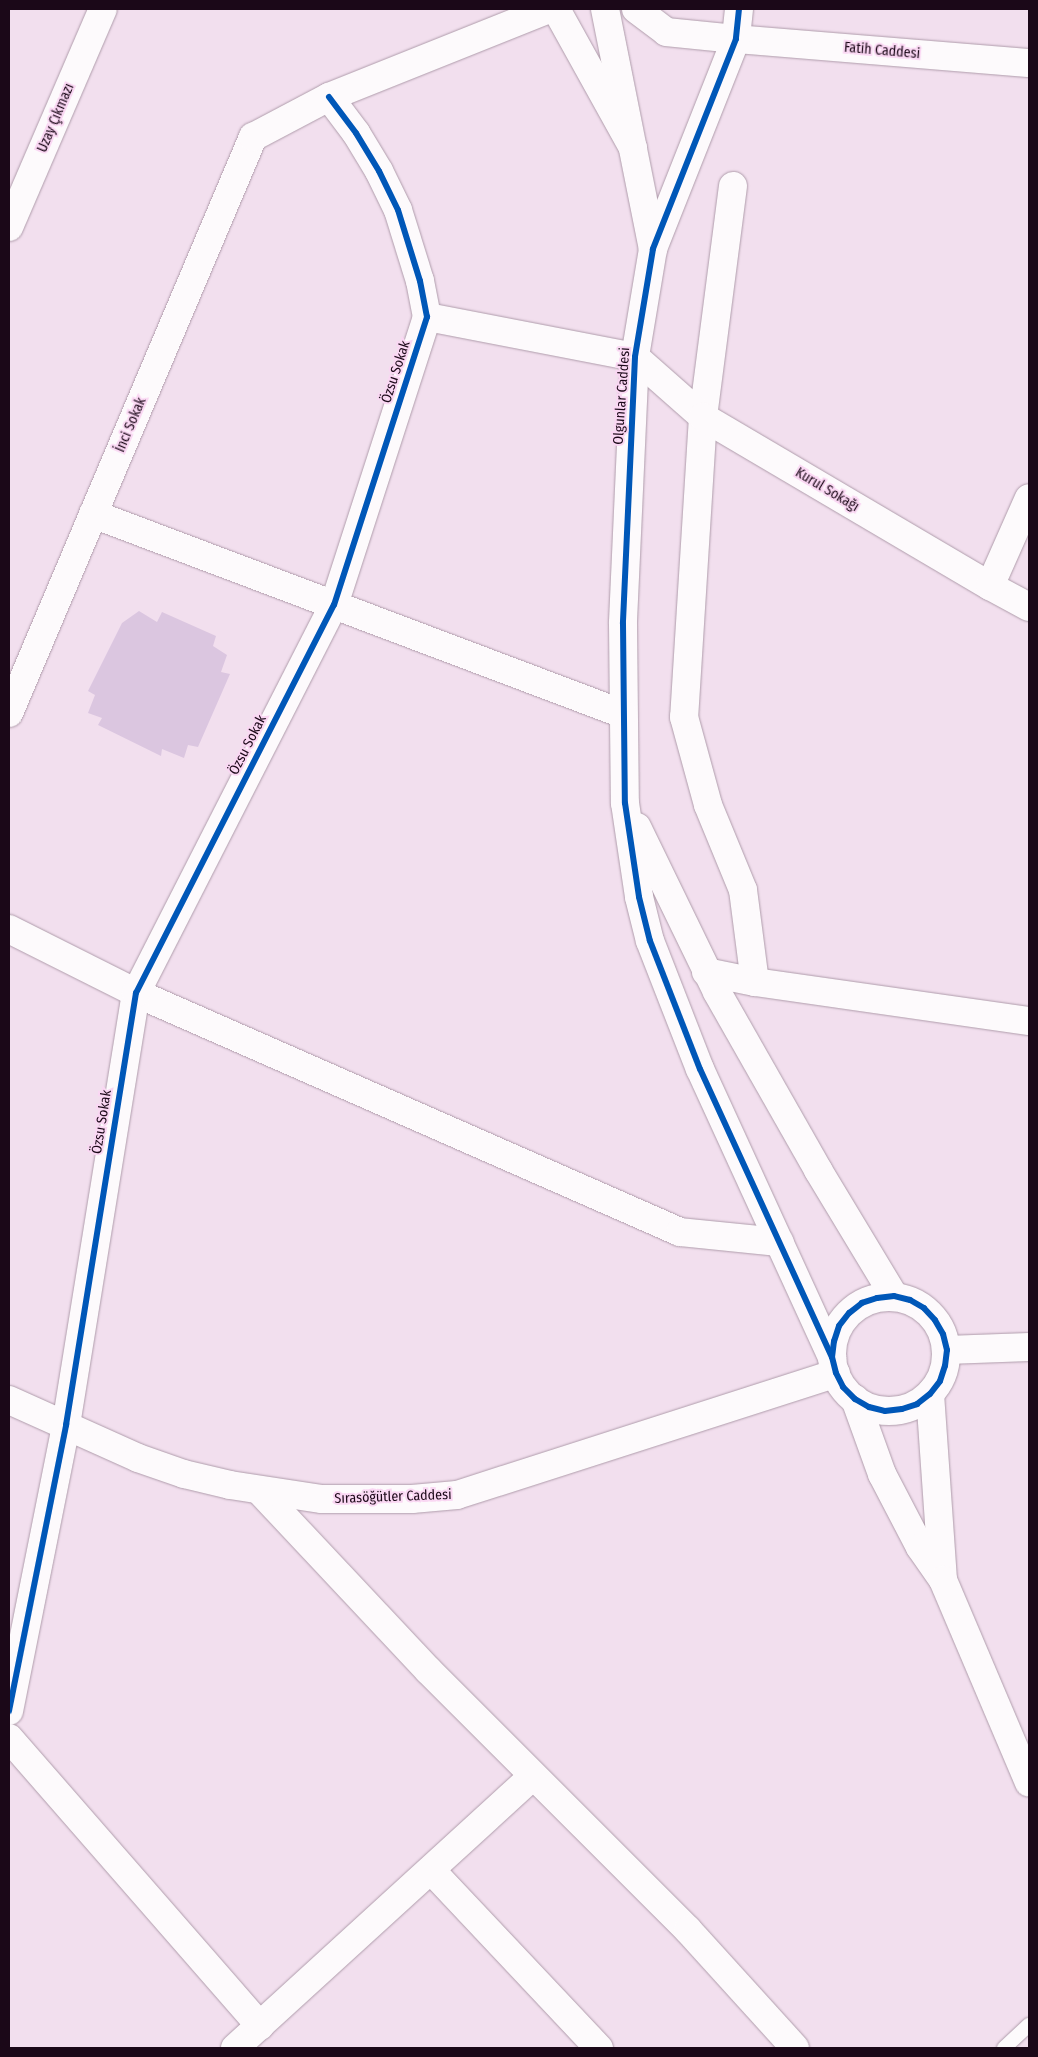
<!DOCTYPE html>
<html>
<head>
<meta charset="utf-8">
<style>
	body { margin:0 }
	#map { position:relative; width:1038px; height:2057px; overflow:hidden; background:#f2dfee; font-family:"Fira Sans Condensed",sans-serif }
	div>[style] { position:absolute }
	.building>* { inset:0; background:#dbc6e0 }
	.roads { filter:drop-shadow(0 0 1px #af9cab) drop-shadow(0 0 1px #af9cab) }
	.service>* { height:14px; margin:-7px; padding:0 7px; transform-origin:7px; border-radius:7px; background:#fdfafc }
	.minor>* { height:28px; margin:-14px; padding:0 14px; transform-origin:14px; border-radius:14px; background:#fdfafc }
	.tertiary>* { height:28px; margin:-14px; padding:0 14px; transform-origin:14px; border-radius:14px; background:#fdfafc }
	.tertiary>.ring { margin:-14px; padding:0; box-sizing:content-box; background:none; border:28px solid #fdfafc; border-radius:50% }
	.secondary>* { height:28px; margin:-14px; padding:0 14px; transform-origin:14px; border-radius:14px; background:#fdfafc }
	.cycleway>* { height:6px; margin:-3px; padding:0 3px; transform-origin:3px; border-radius:3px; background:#0057b8 }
	span { translate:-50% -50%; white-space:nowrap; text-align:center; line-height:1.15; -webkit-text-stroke:4px #fad7f3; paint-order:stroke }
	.street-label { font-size:14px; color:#1b0818 }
	.frame { position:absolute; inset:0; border:10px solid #1b0818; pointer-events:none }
</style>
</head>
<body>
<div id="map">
	<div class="building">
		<i style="clip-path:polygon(139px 611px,157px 622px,162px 612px,216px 636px,213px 646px,227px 655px,221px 672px,230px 674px,198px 747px,188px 745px,184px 758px,162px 749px,161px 756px,98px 725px,102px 718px,88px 713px,95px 695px,88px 691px,122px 623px)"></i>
	</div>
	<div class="roads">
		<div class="service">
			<i style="left:1004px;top:2048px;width:34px;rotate:-43deg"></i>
		</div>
		<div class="minor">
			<i style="left:605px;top:9px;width:245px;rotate:78.7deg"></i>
			<i style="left:739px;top:9px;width:30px;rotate:96deg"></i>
			<i style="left:736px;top:39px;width:226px;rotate:111.6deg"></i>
			<i style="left:653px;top:249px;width:109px;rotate:99.5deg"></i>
			<i style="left:635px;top:357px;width:267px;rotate:92.6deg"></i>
			<i style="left:623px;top:624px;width:179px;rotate:89.4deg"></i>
			<i style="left:625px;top:803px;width:95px;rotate:81.5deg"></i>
			<i style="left:639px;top:897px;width:45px;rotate:76deg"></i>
			<i style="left:650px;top:941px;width:137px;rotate:68.7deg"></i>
			<i style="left:700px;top:1069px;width:317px;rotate:65.4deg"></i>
			<i style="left:736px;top:39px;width:294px;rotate:4.7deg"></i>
			<i style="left:733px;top:186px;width:233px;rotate:97.4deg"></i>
			<i style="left:703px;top:417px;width:301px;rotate:93.6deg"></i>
			<i style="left:684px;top:717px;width:91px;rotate:74.7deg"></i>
			<i style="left:708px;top:805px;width:92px;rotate:67.6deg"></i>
			<i style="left:743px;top:890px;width:93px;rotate:82.6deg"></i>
			<i style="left:9px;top:227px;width:237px;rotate:-66.7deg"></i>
			<i style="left:427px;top:317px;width:212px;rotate:10.9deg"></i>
			<i style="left:635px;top:357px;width:91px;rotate:41.4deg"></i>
			<i style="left:703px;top:417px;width:333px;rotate:30.5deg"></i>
			<i style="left:990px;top:586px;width:44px;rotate:28.3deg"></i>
			<i style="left:93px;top:514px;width:566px;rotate:20.67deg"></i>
			<i style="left:990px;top:586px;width:96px;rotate:-66.1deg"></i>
			<i style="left:9px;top:713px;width:626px;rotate:-67.04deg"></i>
			<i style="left:253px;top:137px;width:86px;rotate:-27.8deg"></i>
			<i style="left:329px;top:97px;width:237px;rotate:-21.8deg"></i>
			<i style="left:637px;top:827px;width:183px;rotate:64.1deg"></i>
			<i style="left:717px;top:992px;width:205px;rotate:60.4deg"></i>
			<i style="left:818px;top:1170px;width:147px;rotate:58.9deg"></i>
			<i style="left:9px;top:929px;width:142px;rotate:26.7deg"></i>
			<i style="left:136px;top:993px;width:594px;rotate:23.72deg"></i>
			<i style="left:680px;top:1232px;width:100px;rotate:5.8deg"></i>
			<i style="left:706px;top:972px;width:50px;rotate:11.5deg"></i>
			<i style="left:755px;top:982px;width:277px;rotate:8.1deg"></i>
			<i style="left:260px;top:1491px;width:245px;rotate:46.8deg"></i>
			<i style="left:428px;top:1670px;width:368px;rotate:45deg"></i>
			<i style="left:688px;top:1930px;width:159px;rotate:47.8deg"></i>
			<i style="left:9px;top:1711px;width:292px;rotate:-78.7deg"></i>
			<i style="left:66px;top:1425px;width:438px;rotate:-80.8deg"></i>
			<i style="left:136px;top:993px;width:436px;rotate:-63deg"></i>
			<i style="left:334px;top:605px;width:303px;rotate:-72.1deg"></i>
			<i style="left:427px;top:317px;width:37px;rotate:-101deg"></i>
			<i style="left:420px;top:281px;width:74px;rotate:-107.2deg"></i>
			<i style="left:398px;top:210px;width:43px;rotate:-116deg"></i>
			<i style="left:379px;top:171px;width:44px;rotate:-121.2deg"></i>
			<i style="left:356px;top:133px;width:45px;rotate:-126.9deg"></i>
			<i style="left:9px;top:1738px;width:382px;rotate:48.9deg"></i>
			<i style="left:431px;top:1870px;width:245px;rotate:46.7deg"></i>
			<i style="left:235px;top:2048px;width:403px;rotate:-42.4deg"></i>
		</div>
		<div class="tertiary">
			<i class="ring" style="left:832px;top:1297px;width:86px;height:86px"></i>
			<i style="left:947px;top:1350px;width:82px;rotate:-2.1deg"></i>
			<i style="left:930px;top:1394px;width:185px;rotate:86deg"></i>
			<i style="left:855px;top:1399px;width:80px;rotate:70.2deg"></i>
			<i style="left:882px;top:1474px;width:82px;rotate:62.5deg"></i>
			<i style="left:920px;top:1547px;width:40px;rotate:55.1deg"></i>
			<i style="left:943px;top:1580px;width:220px;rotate:67deg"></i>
			<i style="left:9px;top:1400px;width:141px;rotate:24.2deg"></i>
			<i style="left:138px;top:1458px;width:49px;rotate:19.2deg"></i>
			<i style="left:184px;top:1474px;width:47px;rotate:13.4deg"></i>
			<i style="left:230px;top:1485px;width:93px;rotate:8.7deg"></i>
			<i style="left:322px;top:1499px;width:90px"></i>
			<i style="left:412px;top:1499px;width:45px;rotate:-5.1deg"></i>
			<i style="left:457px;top:1495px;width:398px;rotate:-17.8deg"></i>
		</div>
		<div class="secondary">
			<i style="left:556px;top:9px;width:159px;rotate:61deg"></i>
			<i style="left:636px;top:9px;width:38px;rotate:37deg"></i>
			<i style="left:666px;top:32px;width:70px;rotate:5.7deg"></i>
		</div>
	</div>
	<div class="cycleway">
		<i style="left:739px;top:9px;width:30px;rotate:96deg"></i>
		<i style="left:736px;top:39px;width:226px;rotate:111.6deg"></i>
		<i style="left:653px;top:249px;width:109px;rotate:99.5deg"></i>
		<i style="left:635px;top:357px;width:267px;rotate:92.6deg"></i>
		<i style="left:623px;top:624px;width:179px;rotate:89.4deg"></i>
		<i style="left:625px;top:803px;width:95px;rotate:81.5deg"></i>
		<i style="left:639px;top:897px;width:45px;rotate:76deg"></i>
		<i style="left:650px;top:941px;width:137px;rotate:68.7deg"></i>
		<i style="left:700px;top:1069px;width:317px;rotate:65.4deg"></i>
		<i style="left:832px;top:1357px;width:16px;rotate:76deg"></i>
		<i style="left:836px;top:1373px;width:16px;rotate:63deg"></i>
		<i style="left:843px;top:1387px;width:17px;rotate:45deg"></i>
		<i style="left:855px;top:1399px;width:16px;rotate:30deg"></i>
		<i style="left:869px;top:1407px;width:16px;rotate:14deg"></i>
		<i style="left:885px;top:1411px;width:17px;rotate:-7deg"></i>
		<i style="left:902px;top:1409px;width:16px;rotate:-18deg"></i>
		<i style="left:917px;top:1404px;width:16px;rotate:-38deg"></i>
		<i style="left:930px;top:1394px;width:16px;rotate:-52deg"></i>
		<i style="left:940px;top:1381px;width:16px;rotate:-72deg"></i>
		<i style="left:945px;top:1366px;width:16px;rotate:-83deg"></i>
		<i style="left:947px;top:1350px;width:16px;rotate:-104deg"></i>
		<i style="left:943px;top:1334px;width:16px;rotate:-120deg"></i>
		<i style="left:935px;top:1320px;width:16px;rotate:-133deg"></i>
		<i style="left:924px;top:1308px;width:16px;rotate:-150deg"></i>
		<i style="left:910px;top:1300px;width:16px;rotate:-166deg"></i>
		<i style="left:894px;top:1296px;width:17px;rotate:173deg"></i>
		<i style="left:877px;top:1298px;width:16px;rotate:162deg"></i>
		<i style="left:862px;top:1303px;width:16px;rotate:142deg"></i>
		<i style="left:849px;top:1313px;width:16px;rotate:128deg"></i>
		<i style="left:839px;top:1326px;width:16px;rotate:108deg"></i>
		<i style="left:834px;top:1341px;width:16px;rotate:97deg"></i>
		<i style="left:9px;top:1711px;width:292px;rotate:-78.7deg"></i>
		<i style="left:66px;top:1425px;width:438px;rotate:-80.8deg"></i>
		<i style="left:136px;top:993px;width:436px;rotate:-63deg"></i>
		<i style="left:334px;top:605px;width:303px;rotate:-72.1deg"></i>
		<i style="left:427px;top:317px;width:37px;rotate:-101deg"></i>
		<i style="left:420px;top:281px;width:74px;rotate:-107.2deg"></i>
		<i style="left:398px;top:210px;width:43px;rotate:-116deg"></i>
		<i style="left:379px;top:171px;width:44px;rotate:-121.2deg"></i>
		<i style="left:356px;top:133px;width:45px;rotate:-126.9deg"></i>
	</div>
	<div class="street-label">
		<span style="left:882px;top:51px;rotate:5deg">Fatih Caddesi</span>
		<span style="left:56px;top:118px;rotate:-67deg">Uzay Çıkmazı</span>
		<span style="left:396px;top:372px;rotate:-72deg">Özsu Sokak</span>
		<span style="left:622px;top:396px;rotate:-86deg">Olgunlar Caddesi</span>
		<span style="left:131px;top:425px;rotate:-67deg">İnci Sokak</span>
		<span style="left:827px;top:490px;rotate:31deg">Kurul Sokağı</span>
		<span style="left:248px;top:745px;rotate:-63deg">Özsu Sokak</span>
		<span style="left:102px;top:1122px;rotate:-81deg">Özsu Sokak</span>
		<span style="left:393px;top:1497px;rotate:-2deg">Sırasöğütler Caddesi</span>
	</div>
	<div class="frame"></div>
</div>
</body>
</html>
